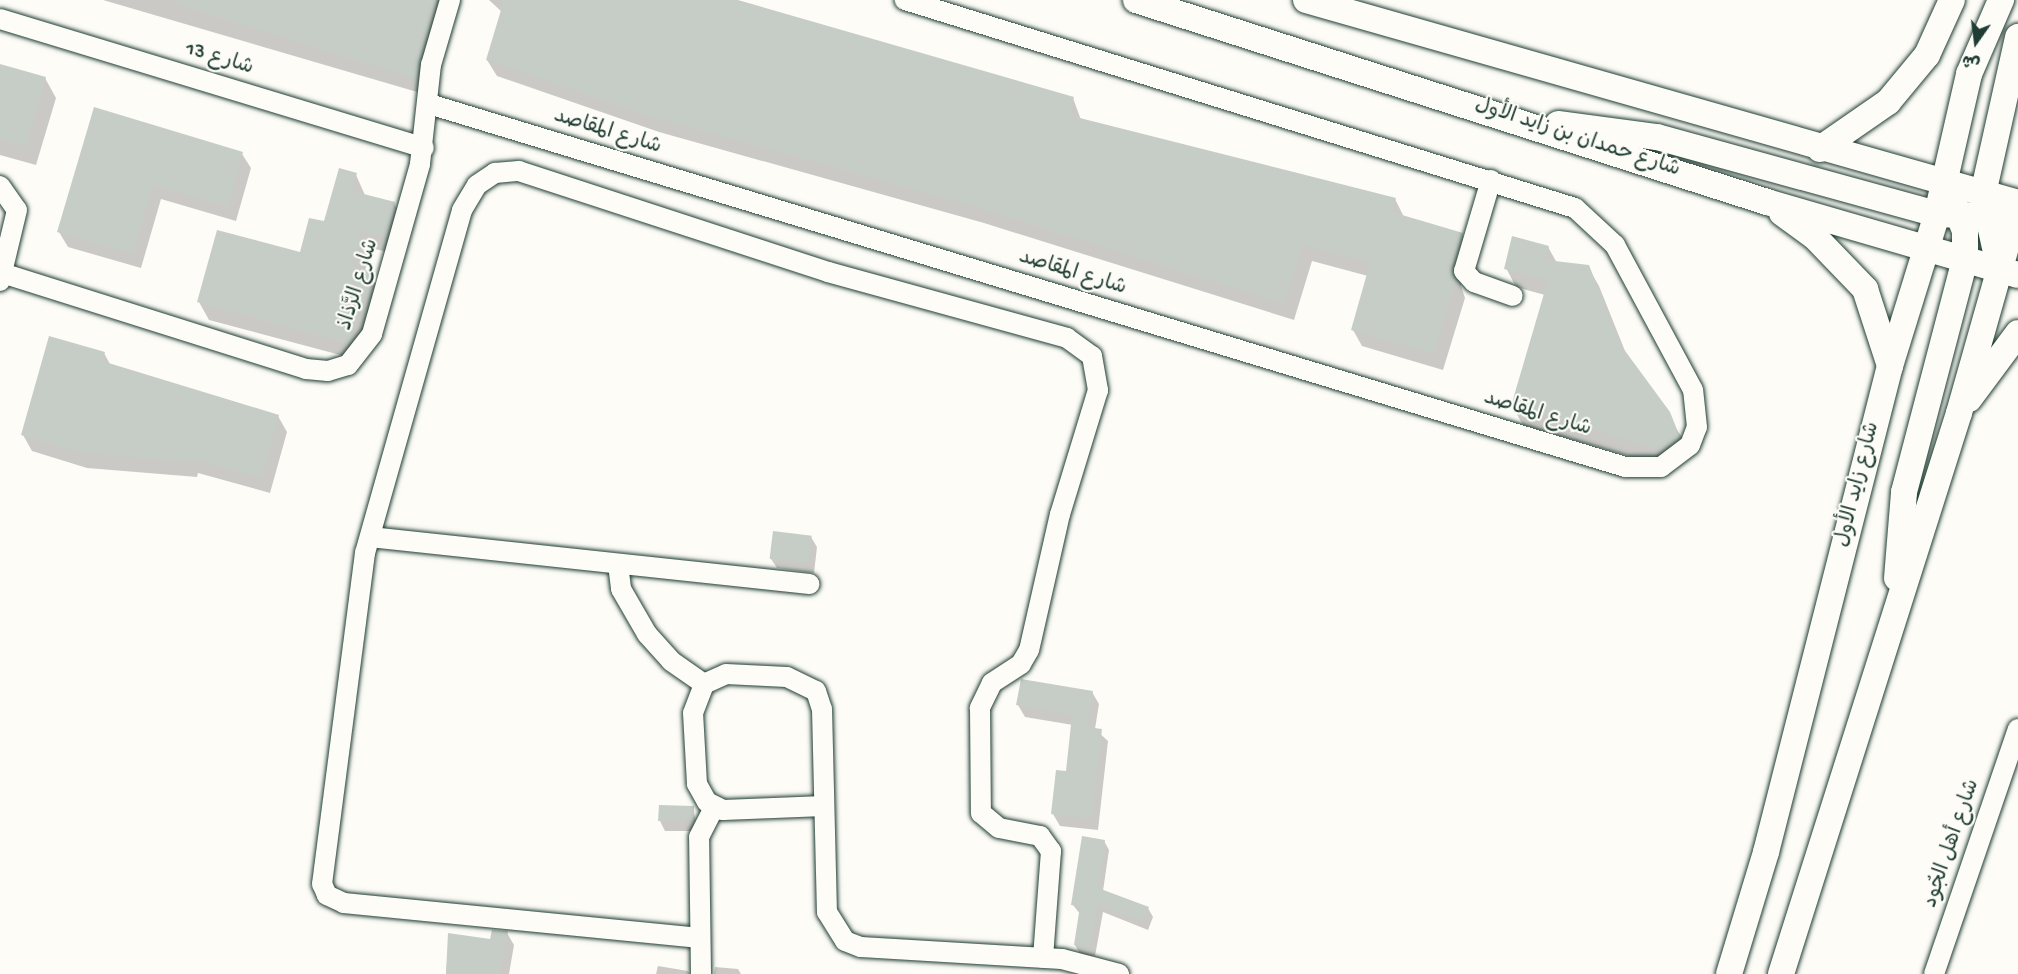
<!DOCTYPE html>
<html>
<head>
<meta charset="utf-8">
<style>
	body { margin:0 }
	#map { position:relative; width:2018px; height:974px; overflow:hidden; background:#fdfcf7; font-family:"Gochi Hand","Playpen Sans Arabic",sans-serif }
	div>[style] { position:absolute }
	.shadow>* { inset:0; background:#0003 }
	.building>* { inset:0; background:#c6cdc7; transform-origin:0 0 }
	.roads { filter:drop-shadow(0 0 2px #1f3d34) drop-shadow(0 0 2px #1f3d34) }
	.minor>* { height:20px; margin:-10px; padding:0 10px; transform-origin:10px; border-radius:10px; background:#fdfcf7 }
	.major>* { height:26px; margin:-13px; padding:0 13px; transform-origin:13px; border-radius:13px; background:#fdfcf7 }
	span { translate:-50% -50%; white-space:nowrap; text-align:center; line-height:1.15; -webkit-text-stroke:4.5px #fdfcf7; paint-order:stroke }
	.street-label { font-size:21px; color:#1f3d34 }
	.north { position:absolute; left:1946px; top:12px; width:60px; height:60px; -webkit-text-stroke:4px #fdfcf7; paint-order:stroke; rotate:194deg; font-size:16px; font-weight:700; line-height:24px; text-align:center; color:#1f3d34 }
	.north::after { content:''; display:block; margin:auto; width:21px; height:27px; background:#1f3d34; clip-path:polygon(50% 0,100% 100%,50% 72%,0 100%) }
</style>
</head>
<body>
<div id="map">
	<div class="shadow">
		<i style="clip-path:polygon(103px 0,448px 0,424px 94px)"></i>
		<i style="clip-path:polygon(489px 0,733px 0,1073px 98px,1081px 120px,1395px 199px,1404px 217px,1462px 234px,1471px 251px,1461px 286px,1465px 298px,1443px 370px,1362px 346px,1353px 330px,1368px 276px,1312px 261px,1294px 320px,984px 223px,659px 132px,497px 76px,487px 60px,502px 12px)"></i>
		<i style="clip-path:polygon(0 65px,45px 78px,56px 98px,36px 165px,0 155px)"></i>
		<i style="clip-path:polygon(95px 109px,242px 154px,251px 168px,236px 221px,161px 199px,141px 268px,68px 247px,59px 232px)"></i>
		<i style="clip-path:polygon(356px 175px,365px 195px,394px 203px,404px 221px,396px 254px,371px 248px,365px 271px,382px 291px,359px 360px,209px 320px,199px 302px,301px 254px)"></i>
		<i style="clip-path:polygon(1548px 247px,1557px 263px,1588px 267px,1599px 286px,1627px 356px,1692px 452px,1674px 469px,1523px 425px,1512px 406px,1545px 295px,1516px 287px,1506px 268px)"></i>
		<i style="clip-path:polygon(104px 353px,111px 366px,278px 416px,287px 432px,270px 493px,198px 473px,197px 477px,87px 468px,32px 451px,23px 435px)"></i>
		<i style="clip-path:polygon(811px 537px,817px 547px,814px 573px,777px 568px,771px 559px)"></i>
		<i style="clip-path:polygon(1092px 692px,1099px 704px,1095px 729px,1108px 741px,1098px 830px,1060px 826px,1053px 814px,1067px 773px,1073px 725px,1025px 717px,1018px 705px)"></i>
		<i style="clip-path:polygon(693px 808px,698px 831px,665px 831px,660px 821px)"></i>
		<i style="clip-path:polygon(1104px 841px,1109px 850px,1103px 891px,1148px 908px,1153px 917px,1148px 930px,1103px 912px,1095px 956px,1080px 954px,1075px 945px,1080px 914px,1073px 905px)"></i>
		<i style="clip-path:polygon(507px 933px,514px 945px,509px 974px,446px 974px,449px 935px,491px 940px)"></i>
		<i style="clip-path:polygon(658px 966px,688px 971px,690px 974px,656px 974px)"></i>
		<i style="clip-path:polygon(715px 967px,738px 969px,741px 974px,714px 974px)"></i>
	</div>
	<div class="building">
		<i style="clip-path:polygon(177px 0,435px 0,416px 79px,176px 4px)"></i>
		<i style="clip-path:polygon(504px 0,738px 0,1074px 97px,1068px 115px,1396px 198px,1392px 212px,1463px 233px,1452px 268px,1456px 280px,1434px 354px,1351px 330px,1370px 263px,1303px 245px,1284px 304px,973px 206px,649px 116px,486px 60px)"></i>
		<i style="clip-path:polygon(0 64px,46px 77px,26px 147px,0 139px)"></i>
		<i style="clip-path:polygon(94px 107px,243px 152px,228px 207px,153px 185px,133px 254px,57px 232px)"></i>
		<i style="clip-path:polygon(339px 168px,357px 173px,352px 191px,395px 202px,386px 238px,361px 231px,353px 267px,373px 272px,349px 344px,197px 302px,217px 230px,300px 252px,309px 218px,324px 221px)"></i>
		<i style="clip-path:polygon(1512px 236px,1549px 246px,1546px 260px,1589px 265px,1620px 344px,1670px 412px,1680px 437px,1663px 451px,1511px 406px,1548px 280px,1504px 269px)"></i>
		<i style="clip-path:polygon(49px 336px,105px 352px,102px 361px,279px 415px,262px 478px,189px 458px,188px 462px,77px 452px,21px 435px)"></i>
		<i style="left:773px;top:531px;width:39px;height:28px;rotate:7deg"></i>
		<i style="clip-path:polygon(1021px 679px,1093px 691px,1087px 727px,1102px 729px,1092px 819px,1051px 814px,1056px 770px,1066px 771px,1072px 715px,1016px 705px)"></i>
		<i style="clip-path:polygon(659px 805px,694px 806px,694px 820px,658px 821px)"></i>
		<i style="clip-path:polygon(1082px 836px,1105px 840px,1098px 888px,1149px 907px,1143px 921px,1098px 905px,1090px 948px,1074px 945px,1080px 906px,1071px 905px)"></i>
		<i style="clip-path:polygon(492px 930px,508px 931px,500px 974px,446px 974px,448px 933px,490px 939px)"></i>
	</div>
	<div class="roads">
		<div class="minor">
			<i style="left:0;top:19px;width:443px;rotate:16.9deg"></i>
			<i style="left:429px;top:104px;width:1250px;rotate:16.88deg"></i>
			<i style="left:1625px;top:467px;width:36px"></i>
			<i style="left:1661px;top:467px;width:36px;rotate:-37deg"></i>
			<i style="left:1690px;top:445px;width:19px;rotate:-69deg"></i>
			<i style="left:1697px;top:427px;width:37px;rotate:-96deg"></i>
			<i style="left:1693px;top:390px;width:165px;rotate:-118.3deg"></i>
			<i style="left:1615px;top:245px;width:54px;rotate:-137.2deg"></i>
			<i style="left:1575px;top:208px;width:702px;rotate:-162.75deg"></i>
			<i style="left:1491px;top:180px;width:95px;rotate:106.5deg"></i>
			<i style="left:1464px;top:271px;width:15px;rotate:48deg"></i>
			<i style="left:1474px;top:282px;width:41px;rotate:19.7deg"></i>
			<i style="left:0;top:186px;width:29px;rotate:55deg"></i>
			<i style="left:17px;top:210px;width:73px;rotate:103.5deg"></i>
			<i style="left:2px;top:273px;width:319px;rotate:17.5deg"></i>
			<i style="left:306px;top:369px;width:22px;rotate:5deg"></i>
			<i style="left:328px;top:371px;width:21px;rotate:-17deg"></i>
			<i style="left:348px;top:365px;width:39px;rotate:-52deg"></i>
			<i style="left:372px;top:334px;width:177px;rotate:-74.2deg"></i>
			<i style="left:420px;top:164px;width:100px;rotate:-83.7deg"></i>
			<i style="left:431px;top:65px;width:68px;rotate:-73.7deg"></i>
			<i style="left:370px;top:537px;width:442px;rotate:6.1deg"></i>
			<i style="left:618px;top:564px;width:25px;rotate:83deg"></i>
			<i style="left:621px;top:589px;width:52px;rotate:60deg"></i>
			<i style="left:647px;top:634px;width:36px;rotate:48deg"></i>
			<i style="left:671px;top:661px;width:40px;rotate:34.9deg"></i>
			<i style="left:824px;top:806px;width:101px;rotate:177.7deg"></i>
			<i style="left:723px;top:810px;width:18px;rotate:-153deg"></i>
			<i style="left:707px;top:802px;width:21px;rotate:-119deg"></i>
			<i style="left:697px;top:784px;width:71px;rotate:-93.2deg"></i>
			<i style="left:693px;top:713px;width:31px;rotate:-69deg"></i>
			<i style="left:704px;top:684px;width:24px;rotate:-24deg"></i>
			<i style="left:726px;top:674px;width:61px;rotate:2.8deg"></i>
			<i style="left:787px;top:677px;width:32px;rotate:26deg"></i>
			<i style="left:816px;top:691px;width:19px;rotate:72deg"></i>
			<i style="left:822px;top:709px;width:203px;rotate:88.6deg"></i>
			<i style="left:827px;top:912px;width:34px;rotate:58deg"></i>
			<i style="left:845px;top:941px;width:17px;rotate:21deg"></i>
			<i style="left:861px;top:947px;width:201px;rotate:3.4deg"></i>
			<i style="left:1062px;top:959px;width:59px;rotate:14.7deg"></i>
			<i style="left:700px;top:938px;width:358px;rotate:-174.4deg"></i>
			<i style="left:344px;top:903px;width:19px;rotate:-155deg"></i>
			<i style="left:327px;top:895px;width:12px;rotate:-114deg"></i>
			<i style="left:322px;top:884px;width:334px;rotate:-82.6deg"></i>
			<i style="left:365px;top:553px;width:356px;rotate:-74.2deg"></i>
			<i style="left:462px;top:210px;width:29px;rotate:-59deg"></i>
			<i style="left:477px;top:185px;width:22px;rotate:-34deg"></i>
			<i style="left:495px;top:173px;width:24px;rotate:-5deg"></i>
			<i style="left:519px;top:171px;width:325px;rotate:18.1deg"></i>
			<i style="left:828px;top:272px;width:248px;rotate:15.4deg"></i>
			<i style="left:1067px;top:338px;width:31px;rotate:36deg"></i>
			<i style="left:1092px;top:356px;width:35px;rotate:80deg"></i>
			<i style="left:1098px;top:390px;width:130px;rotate:107deg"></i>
			<i style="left:1060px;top:514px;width:139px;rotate:102.8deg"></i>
			<i style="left:1029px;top:650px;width:16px;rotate:120deg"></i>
			<i style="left:1021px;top:664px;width:35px;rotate:147deg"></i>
			<i style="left:992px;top:683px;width:28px;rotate:116deg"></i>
			<i style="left:980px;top:708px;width:105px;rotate:89.5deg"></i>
			<i style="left:981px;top:813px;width:23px;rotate:40deg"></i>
			<i style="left:999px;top:828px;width:42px;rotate:11deg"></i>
			<i style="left:1040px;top:836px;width:19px;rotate:54deg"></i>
			<i style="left:1051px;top:851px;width:107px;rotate:94.3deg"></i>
			<i style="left:701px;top:974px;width:137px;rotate:-90.8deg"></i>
			<i style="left:699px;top:837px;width:34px;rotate:-63deg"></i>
			<i style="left:1934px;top:974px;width:259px;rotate:-71.1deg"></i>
		</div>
		<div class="major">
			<i style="left:1136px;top:0;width:663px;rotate:17.75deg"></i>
			<i style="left:1767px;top:202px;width:261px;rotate:16.2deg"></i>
			<i style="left:1306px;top:0;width:740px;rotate:15.91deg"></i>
			<i style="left:1558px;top:124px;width:100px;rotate:7.5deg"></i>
			<i style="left:1657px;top:137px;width:290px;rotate:15.4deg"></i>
			<i style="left:1937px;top:214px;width:49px;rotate:2.3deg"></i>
			<i style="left:1986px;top:216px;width:35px;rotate:-22deg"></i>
			<i style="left:1820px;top:149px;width:83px;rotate:-34.7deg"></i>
			<i style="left:1888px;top:102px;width:61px;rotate:-50.3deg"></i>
			<i style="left:1927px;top:55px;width:60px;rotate:-65.6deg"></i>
			<i style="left:1782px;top:213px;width:39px;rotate:36deg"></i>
			<i style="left:1814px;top:236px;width:74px;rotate:46.1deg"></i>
			<i style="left:1865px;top:289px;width:81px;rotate:72deg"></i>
			<i style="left:2000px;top:270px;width:78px;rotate:-102.6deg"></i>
			<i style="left:1983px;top:194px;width:161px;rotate:-77.4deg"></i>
			<i style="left:1969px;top:399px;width:82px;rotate:-53.4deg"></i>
			<i style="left:1897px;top:578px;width:86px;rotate:-85.3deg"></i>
			<i style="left:1904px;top:492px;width:240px;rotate:-75.3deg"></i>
			<i style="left:1965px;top:260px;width:29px;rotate:-90deg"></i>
			<i style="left:1965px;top:231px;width:31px;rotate:-112deg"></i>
			<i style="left:1729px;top:974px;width:127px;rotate:-73.1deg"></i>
			<i style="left:1766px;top:852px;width:502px;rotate:-75.69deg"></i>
			<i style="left:1890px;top:366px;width:159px;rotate:-72.8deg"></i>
			<i style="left:1937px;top:214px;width:144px;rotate:-77.1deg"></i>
			<i style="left:1969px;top:74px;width:81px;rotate:-66.6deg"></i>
			<i style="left:1781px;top:974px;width:589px;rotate:-72.4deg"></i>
			<i style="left:1959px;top:413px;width:217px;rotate:-74.2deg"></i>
		</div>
	</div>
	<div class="street-label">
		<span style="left:219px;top:60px;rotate:17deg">شارع 13</span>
		<span style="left:607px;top:133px;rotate:17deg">شارع المقاصد</span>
		<span style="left:1577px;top:139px;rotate:18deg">شارع حمدان بن زايد الأول</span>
		<span style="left:1072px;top:274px;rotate:17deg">شارع المقاصد</span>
		<span style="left:360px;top:285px;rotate:-73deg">شارع الرَّذاذ</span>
		<span style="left:1537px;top:415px;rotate:17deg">شارع المقاصد</span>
		<span style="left:1859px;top:485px;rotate:-76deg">شارع زايد الأول</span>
		<span style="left:1953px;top:844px;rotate:-71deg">شارع أهل الجُود</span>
	</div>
	<div class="north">ش</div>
</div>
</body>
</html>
